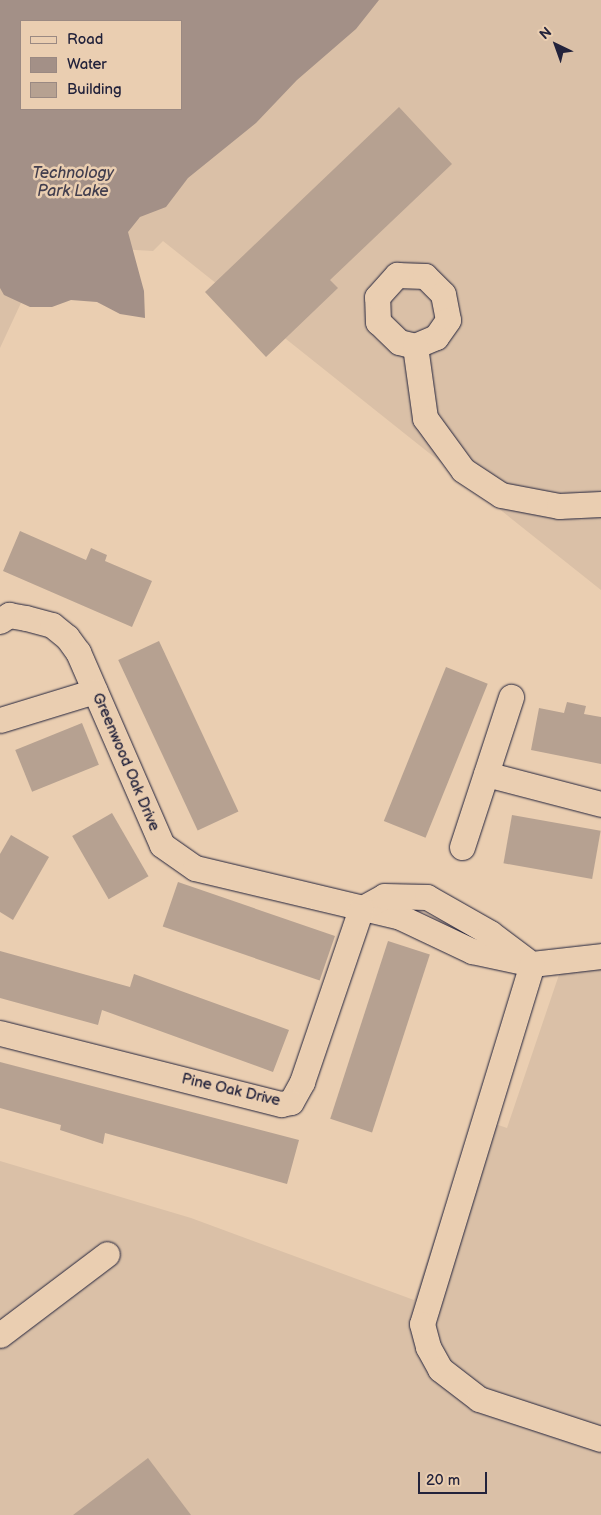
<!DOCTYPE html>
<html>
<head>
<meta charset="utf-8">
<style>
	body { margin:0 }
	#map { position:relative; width:601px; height:1515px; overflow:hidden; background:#eaceb1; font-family:"Balsamiq Sans",sans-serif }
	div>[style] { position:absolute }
	.built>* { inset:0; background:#dac0a7 }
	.water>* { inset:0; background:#a39087 }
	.building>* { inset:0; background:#b6a191; transform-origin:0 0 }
	.roads { filter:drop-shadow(0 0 1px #22223b) drop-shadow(0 0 1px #22223b) }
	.minor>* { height:25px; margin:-12.5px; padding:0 12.5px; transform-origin:12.5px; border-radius:12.5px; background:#eaceb1 }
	span { translate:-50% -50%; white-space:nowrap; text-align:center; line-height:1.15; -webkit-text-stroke:5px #eaceb1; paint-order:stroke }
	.street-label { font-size:15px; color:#22223b }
	.water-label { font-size:16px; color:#423e4e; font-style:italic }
	.legend { position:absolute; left:20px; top:20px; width:162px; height:90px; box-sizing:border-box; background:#eaceb1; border:1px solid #9a8982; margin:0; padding:6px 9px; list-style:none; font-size:15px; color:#22223b }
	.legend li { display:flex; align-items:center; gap:10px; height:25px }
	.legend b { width:25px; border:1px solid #9a8982 }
	.north { position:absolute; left:531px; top:20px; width:50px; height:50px; -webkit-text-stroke:4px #eaceb1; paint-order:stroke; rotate:318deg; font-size:14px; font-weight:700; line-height:20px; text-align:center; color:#22223b }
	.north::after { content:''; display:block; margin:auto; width:18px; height:22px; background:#22223b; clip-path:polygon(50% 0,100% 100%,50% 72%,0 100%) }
	.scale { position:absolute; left:418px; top:1472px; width:69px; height:22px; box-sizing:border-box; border:2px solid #22223b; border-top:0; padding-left:6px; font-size:15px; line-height:18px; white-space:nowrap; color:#22223b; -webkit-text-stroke:4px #eaceb1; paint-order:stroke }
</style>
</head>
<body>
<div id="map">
	<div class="built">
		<i style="clip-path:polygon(evenodd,0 0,601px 0,601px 590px,163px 241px,153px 251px,48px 245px,0 348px,0 0,21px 21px,181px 21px,181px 109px,21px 109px,21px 21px)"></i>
		<i style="clip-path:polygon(566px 954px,601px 955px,601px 1515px,0 1515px,0 1161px,191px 1218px,414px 1300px,475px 1117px,507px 1128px)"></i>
	</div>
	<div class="water">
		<i style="clip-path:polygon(evenodd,0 0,379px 0,356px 29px,297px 80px,256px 123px,188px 178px,166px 207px,140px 217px,128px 232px,144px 291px,145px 318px,120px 314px,97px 302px,71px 300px,52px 307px,30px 307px,4px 295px,0 288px,0 0,21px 21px,181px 21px,181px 109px,21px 109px,21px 21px)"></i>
	</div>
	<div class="building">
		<i style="clip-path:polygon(399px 107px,452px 164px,330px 280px,338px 288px,266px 357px,205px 292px)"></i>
		<i style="clip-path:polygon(20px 531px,86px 560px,91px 548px,107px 555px,105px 561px,152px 581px,132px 627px,3px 571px)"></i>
		<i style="left:159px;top:641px;width:188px;height:45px;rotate:65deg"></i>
		<i style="left:446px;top:667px;width:45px;height:166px;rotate:22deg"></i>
		<i style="clip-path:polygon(567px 702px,586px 706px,584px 714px,601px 717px,601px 764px,531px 750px,539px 708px,564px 713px)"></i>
		<i style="left:82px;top:723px;width:45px;height:72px;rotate:68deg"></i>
		<i style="left:112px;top:813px;width:73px;height:46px;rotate:60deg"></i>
		<i style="left:512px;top:815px;width:90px;height:49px;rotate:10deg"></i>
		<i style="clip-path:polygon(11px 835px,49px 857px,13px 920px,0 912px,0 854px)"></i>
		<i style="left:178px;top:882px;width:166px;height:47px;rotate:19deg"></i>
		<i style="left:388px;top:941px;width:44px;height:187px;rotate:18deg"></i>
		<i style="clip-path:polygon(0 951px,130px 987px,134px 974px,289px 1030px,273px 1072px,102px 1010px,98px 1025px,0 998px)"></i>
		<i style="clip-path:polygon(0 1062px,299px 1140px,287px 1184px,105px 1133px,103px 1144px,60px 1130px,61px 1125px,0 1108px)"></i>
		<i style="clip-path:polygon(148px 1458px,191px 1515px,73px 1515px)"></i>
	</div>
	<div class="roads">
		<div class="minor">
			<i style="left:397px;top:275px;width:28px;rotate:2deg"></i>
			<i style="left:425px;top:276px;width:25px;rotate:45deg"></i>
			<i style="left:443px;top:294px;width:26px;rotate:79deg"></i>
			<i style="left:448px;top:320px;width:21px;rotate:125deg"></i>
			<i style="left:436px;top:337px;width:23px;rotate:157deg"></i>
			<i style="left:415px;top:346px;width:16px;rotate:-166deg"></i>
			<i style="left:399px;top:342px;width:29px;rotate:-136deg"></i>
			<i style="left:378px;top:322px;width:25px;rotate:-92deg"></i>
			<i style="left:377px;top:297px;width:30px;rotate:-48deg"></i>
			<i style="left:415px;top:346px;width:73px;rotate:82.1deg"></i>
			<i style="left:425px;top:418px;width:64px;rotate:53.8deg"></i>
			<i style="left:463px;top:470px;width:45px;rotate:33.3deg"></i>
			<i style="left:501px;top:495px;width:59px;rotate:10.7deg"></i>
			<i style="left:559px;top:506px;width:42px;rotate:-2.7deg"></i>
			<i style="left:0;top:621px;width:11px;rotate:-34deg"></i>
			<i style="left:9px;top:615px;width:17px;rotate:10deg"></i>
			<i style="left:26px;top:618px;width:27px;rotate:15deg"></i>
			<i style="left:52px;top:625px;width:19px;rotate:39deg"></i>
			<i style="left:67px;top:637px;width:19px;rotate:54deg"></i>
			<i style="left:78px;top:652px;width:210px;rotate:66.5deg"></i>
			<i style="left:162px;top:845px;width:40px;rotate:34.9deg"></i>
			<i style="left:195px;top:868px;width:211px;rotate:13.4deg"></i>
			<i style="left:400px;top:917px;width:80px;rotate:25.3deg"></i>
			<i style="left:472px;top:951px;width:61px;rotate:12.2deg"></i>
			<i style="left:532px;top:964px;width:69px;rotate:-6.6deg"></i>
			<i style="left:0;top:720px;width:99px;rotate:-17deg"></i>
			<i style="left:486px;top:774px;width:119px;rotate:14.6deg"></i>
			<i style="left:462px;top:847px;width:158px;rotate:-71.9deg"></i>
			<i style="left:361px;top:909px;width:26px;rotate:-29deg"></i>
			<i style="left:384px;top:896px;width:43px;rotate:1.3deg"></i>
			<i style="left:427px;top:897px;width:73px;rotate:29.7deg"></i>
			<i style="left:490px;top:933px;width:45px;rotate:36.9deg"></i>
			<i style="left:532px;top:964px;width:376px;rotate:107deg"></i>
			<i style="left:422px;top:1324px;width:24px;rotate:75deg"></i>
			<i style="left:428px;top:1347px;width:25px;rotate:61deg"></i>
			<i style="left:440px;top:1369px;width:49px;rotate:37.6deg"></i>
			<i style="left:479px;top:1399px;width:128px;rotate:18.2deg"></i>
			<i style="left:0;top:1033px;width:290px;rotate:14.2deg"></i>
			<i style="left:281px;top:1104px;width:10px;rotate:-11deg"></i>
			<i style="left:291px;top:1102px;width:23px;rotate:-61deg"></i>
			<i style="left:302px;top:1082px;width:183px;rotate:-71.2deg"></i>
			<i style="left:0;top:1335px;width:134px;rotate:-37.1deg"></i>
		</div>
	</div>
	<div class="street-label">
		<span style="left:126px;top:762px;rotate:67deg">Greenwood Oak Drive</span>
		<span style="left:231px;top:1090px;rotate:13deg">Pine Oak Drive</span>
	</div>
	<div class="water-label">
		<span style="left:73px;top:183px">Technology<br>Park Lake</span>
	</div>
	<ul class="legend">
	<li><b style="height:6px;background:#eaceb1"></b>Road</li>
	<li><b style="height:14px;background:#a39087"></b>Water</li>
	<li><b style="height:14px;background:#b6a191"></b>Building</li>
	</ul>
	<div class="north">N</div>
	<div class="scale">20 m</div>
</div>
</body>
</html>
